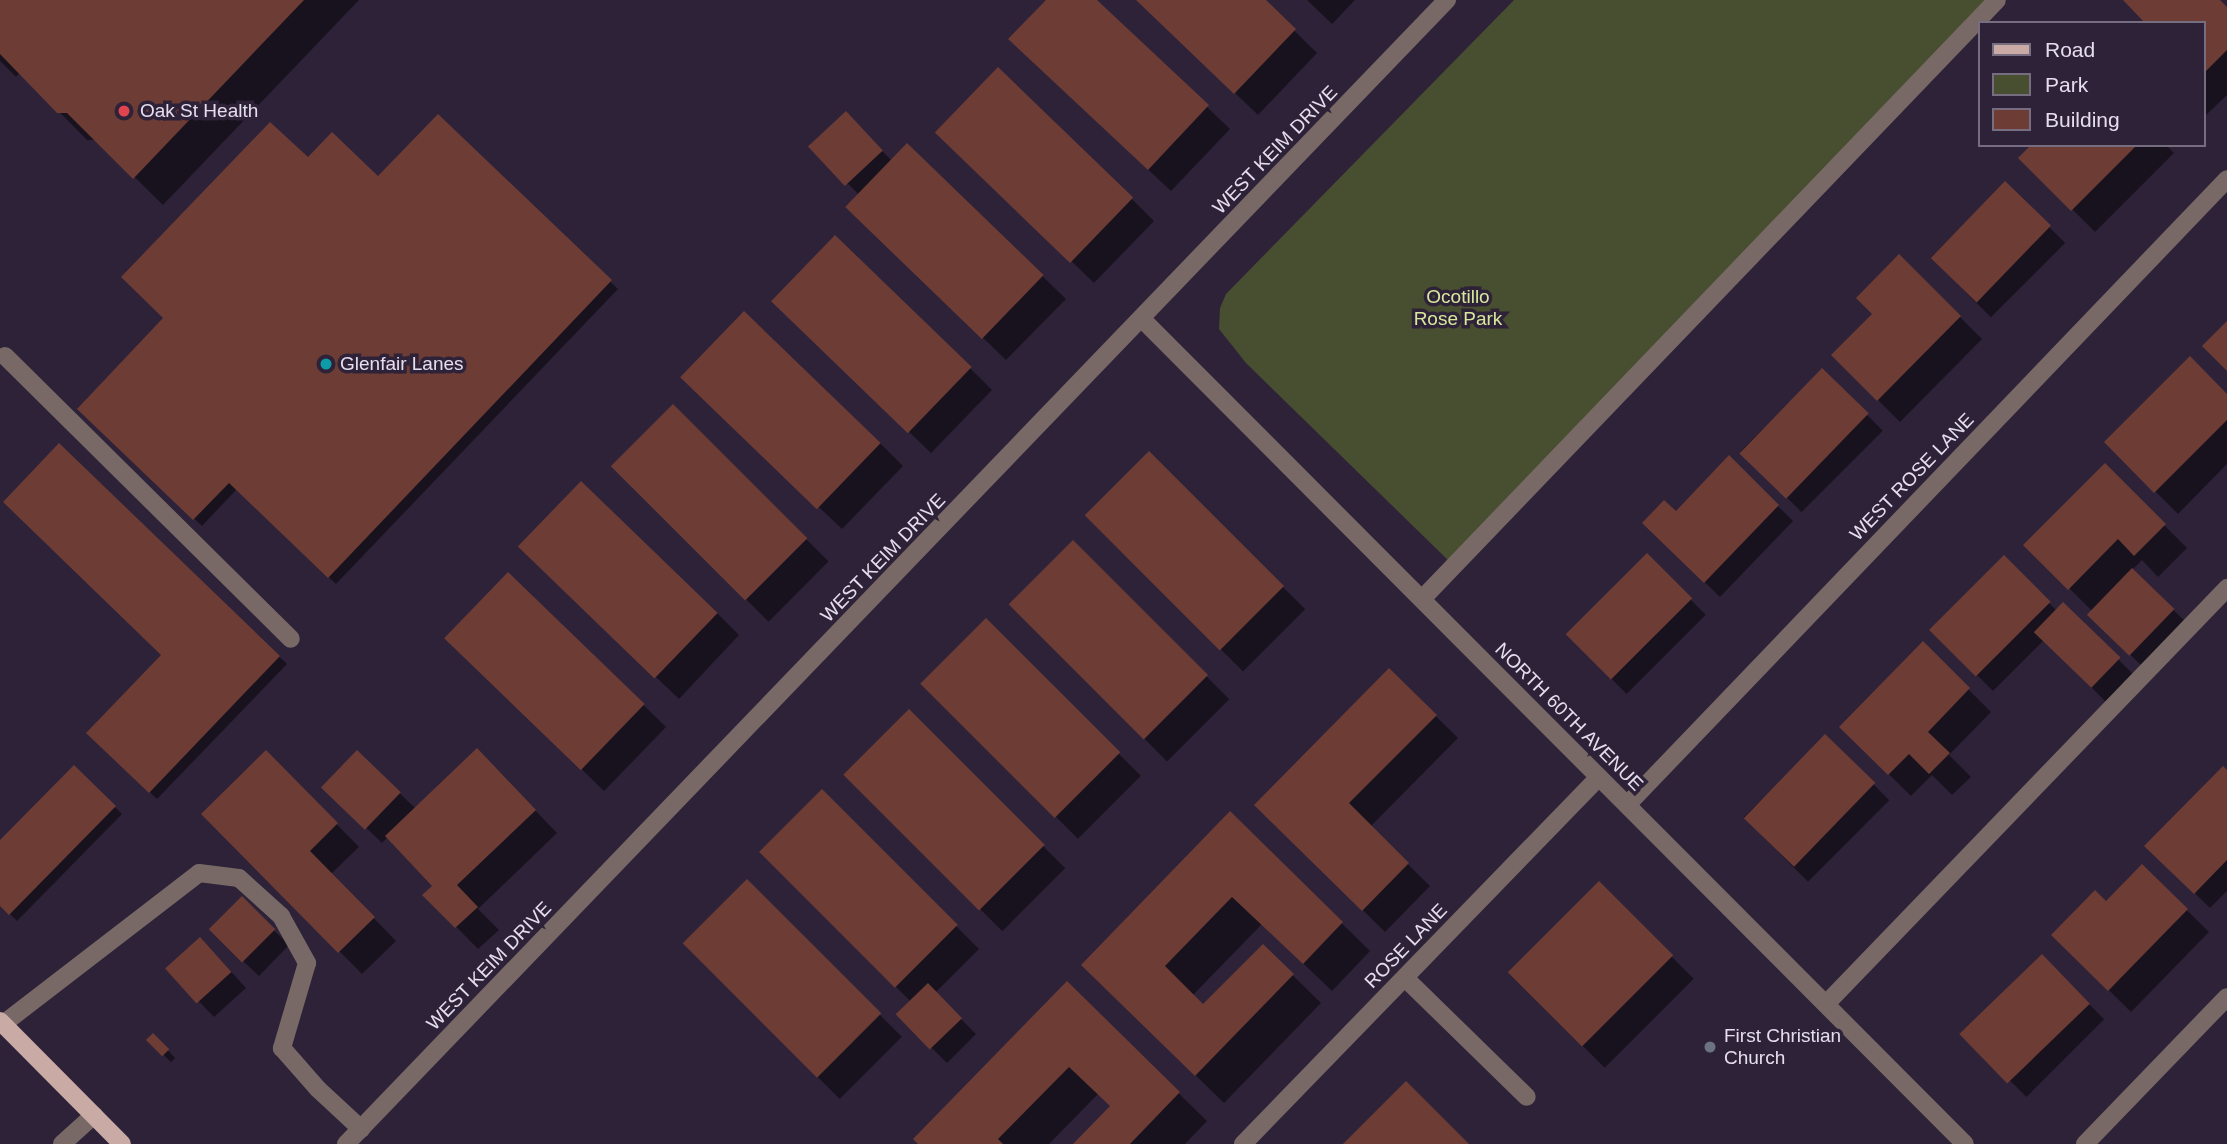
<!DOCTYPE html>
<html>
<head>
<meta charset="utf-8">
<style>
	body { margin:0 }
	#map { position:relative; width:2227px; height:1144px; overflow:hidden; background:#2e2239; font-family:Arial,sans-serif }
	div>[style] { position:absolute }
	.green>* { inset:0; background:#484e30 }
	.shadow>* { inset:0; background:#0007; transform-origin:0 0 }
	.building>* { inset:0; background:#6c3c35; transform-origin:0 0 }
	.minor>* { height:18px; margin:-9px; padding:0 9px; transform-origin:9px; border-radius:9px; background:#786966 }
	.major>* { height:18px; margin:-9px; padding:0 9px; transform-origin:9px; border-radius:9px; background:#c9aaa4 }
	.dots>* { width:19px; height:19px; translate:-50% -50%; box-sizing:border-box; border:4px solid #2e2239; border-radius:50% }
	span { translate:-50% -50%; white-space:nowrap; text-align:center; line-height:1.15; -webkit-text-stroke:7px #2e2239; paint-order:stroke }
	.poi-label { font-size:19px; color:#e5deee }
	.left { translate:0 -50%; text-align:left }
	.street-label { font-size:19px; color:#e5deee }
	.park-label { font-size:19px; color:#d7e79b }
	.legend { position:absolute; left:1978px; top:21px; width:228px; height:126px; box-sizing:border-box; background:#2e2239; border:2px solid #776d81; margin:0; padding:9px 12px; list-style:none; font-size:21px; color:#e5deee }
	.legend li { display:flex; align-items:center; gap:14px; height:35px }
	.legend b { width:35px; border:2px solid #776d81 }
</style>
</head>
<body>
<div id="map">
	<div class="green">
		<i style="clip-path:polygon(1514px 0,1997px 0,1454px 566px,1246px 363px,1219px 329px,1220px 308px,1226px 294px)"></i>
	</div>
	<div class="shadow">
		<i style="clip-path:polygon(0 0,359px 0,163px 205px,97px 140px,87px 140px,20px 72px,16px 77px,0 61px)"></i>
		<i style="clip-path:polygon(1048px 0,1095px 0,1230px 129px,1171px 191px,1033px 62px)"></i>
		<i style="clip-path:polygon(1138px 0,1263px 0,1317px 53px,1258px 115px)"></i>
		<i style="clip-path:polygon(1307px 0,1355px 0,1332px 24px)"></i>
		<i style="clip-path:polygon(2125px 0,2217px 0,2227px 10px,2227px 95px,2204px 117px,2204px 23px)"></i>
		<i style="clip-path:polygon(846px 114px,892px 161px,907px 145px,1066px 299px,1006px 360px,870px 229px,859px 195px,812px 147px)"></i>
		<i style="clip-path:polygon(438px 116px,618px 289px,336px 584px,237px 489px,202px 526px,79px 409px,166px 319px,308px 160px,378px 179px)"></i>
		<i style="clip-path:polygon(2034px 145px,2166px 145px,2174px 153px,2095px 232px,2021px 158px)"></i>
		<i style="clip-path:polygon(960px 154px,1132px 199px,1154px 221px,1094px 283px)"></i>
		<i style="left:2005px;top:183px;width:85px;height:105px;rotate:45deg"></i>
		<i style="clip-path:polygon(1899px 256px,1982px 339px,1900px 422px,1833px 355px,1874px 314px)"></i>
		<i style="clip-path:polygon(796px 323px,970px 368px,992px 390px,931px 453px)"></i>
		<i style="left:1822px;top:370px;width:86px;height:115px;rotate:45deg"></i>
		<i style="clip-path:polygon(2227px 396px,2227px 464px,2178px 514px,2106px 442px)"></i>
		<i style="clip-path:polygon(706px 400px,880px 443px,903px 466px,842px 529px)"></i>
		<i style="left:673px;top:406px;width:220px;height:85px;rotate:45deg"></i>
		<i style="clip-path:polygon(59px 446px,287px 664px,157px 799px,88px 733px,163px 655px)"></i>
		<i style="left:1149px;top:453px;width:221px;height:88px;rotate:45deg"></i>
		<i style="clip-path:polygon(1729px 458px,1793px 521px,1720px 597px,1644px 523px,1676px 513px)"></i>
		<i style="clip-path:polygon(2105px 466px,2187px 548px,2158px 577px,2142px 560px,2132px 570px,2189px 625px,2146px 670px,2089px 615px,2093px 612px,2026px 545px)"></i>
		<i style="left:1073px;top:543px;width:221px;height:88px;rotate:45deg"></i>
		<i style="left:1647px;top:556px;width:83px;height:112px;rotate:45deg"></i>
		<i style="clip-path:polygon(2004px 558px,2057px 611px,2063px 605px,2134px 675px,2107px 703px,2044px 640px,1993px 691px,1932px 630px)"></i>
		<i style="clip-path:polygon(543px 569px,717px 613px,739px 635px,679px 699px)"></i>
		<i style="clip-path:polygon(509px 574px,666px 727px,604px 791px,469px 660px)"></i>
		<i style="left:986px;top:621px;width:219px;height:89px;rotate:45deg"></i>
		<i style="clip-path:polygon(1923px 644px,1991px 712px,1949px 755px,1971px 777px,1952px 795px,1932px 775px,1911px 796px,1841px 727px)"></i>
		<i style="clip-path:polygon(1389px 670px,1458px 738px,1370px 827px,1430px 886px,1385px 932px,1256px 805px)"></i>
		<i style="left:909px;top:712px;width:221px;height:89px;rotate:45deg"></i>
		<i style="left:1825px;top:736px;width:91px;height:115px;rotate:45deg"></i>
		<i style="clip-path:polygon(266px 752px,359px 847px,331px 874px,396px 941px,362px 974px,203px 814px)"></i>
		<i style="clip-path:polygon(357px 752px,416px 809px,499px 773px,557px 833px,478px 909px,499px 930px,478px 949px,425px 895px,435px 886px,388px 837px,382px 843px,324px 787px)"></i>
		<i style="clip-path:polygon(74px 767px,122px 814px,17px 921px,0 904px,0 843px)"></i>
		<i style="clip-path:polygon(2227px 773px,2227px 891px,2210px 908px,2147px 846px)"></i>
		<i style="clip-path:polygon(822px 792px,979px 949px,935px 993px,976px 1034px,947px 1063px,898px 1015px,911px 1002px,762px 852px)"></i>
		<i style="clip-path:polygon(1230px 814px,1370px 951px,1332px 991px,1262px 924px,1192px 996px,1203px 1007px,1263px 946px,1321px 1003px,1224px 1103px,1111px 993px)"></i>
		<i style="clip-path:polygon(2142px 866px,2209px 932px,2131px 1012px,2053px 935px,2106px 904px)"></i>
		<i style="left:747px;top:882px;width:219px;height:88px;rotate:45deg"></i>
		<i style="left:1599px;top:884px;width:134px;height:126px;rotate:45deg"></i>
		<i style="clip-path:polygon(242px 899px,289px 945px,259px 976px,227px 946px)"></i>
		<i style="clip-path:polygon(215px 954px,246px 988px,214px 1017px,167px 968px)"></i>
		<i style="left:2042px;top:957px;width:88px;height:110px;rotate:45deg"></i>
		<i style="clip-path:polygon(1067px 984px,1207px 1121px,1185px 1144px,1075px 1144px,1112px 1107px,1098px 1094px,1049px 1144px,921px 1144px)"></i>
		<i style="left:153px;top:1035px;width:32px;height:6px;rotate:46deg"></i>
	</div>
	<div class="building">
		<i style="clip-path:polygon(0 0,304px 0,133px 179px,67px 113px,57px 113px,0 54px)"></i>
		<i style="clip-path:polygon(1046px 0,1097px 0,1209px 105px,1148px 170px,1008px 39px)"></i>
		<i style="clip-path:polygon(1136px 0,1266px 0,1296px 29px,1234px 94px)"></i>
		<i style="clip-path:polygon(2123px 0,2220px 0,2227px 7px,2227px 50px,2204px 73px,2204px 23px,2145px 23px)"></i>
		<i style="left:998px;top:67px;width:188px;height:91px;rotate:44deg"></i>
		<i style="left:846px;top:111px;width:54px;height:52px;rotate:47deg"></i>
		<i style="clip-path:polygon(438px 114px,612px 280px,328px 578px,229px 483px,193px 520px,77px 409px,163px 318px,121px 277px,270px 122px,308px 157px,332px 132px,378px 176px)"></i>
		<i style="left:907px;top:143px;width:190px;height:89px;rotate:44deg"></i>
		<i style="clip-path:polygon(2031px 145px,2137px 145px,2071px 211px,2018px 158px)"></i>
		<i style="left:2005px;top:181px;width:64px;height:107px;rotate:44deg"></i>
		<i style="left:835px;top:235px;width:190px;height:92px;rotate:44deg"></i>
		<i style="clip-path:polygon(1899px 254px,1961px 316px,1877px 401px,1831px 355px,1872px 314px,1856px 298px)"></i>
		<i style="left:744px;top:311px;width:190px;height:92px;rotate:44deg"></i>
		<i style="clip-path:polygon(2227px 321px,2227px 371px,2202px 346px)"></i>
		<i style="clip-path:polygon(2190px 356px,2227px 394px,2227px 420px,2154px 493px,2104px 442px)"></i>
		<i style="left:1822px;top:368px;width:65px;height:119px;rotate:44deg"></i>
		<i style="left:673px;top:404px;width:190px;height:88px;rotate:45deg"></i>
		<i style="clip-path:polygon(59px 443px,280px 656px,149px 793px,86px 733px,161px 655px,3px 502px)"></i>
		<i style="left:1149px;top:451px;width:191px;height:91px;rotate:45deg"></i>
		<i style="clip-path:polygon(1729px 455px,1779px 505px,1704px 583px,1642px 523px,1664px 500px,1676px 511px)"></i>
		<i style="clip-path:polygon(2105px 463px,2166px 524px,2134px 556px,2118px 539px,2068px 590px,2023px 545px)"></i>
		<i style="left:581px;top:481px;width:190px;height:91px;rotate:44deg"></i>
		<i style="left:1073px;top:540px;width:191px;height:91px;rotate:45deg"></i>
		<i style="left:1647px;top:553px;width:64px;height:115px;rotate:45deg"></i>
		<i style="left:2004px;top:555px;width:66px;height:106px;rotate:45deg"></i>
		<i style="left:2132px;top:568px;width:59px;height:65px;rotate:44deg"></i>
		<i style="left:508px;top:572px;width:190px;height:92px;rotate:44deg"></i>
		<i style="left:2063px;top:602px;width:80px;height:42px;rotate:44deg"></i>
		<i style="left:986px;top:618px;width:190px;height:93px;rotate:45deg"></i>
		<i style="clip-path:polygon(1923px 641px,1970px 688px,1928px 732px,1950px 753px,1929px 774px,1909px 754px,1888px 775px,1839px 727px)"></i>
		<i style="clip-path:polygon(1389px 668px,1437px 715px,1349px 803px,1409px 863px,1362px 911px,1254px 805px)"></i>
		<i style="left:909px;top:709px;width:192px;height:93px;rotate:45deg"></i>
		<i style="left:1825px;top:734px;width:70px;height:117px;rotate:44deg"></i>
		<i style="clip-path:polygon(477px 748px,536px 810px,457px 885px,478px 907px,455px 928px,422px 895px,432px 886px,385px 836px)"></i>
		<i style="clip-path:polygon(266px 750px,338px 823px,310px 851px,375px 917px,338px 953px,201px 814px)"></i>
		<i style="left:357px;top:750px;width:61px;height:52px;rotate:44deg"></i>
		<i style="clip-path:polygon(74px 765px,116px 806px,9px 915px,0 906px,0 840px)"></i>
		<i style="clip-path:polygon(2223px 766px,2227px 770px,2227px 860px,2194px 894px,2144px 846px)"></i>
		<i style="left:822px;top:789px;width:192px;height:89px;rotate:45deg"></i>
		<i style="clip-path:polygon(1230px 811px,1343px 922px,1303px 964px,1232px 897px,1165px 966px,1203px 1004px,1263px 944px,1294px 974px,1195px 1076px,1081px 965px)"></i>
		<i style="clip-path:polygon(2142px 864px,2188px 909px,2108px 991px,2051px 935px,2095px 890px,2106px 901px)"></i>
		<i style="left:747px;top:879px;width:190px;height:91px;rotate:45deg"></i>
		<i style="left:1599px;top:881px;width:105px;height:129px;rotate:45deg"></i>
		<i style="left:242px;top:896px;width:47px;height:47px;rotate:45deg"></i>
		<i style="left:200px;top:937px;width:47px;height:47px;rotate:48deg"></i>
		<i style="left:2042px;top:954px;width:69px;height:115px;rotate:46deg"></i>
		<i style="clip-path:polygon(1067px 981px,1180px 1092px,1130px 1144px,1073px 1144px,1110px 1106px,1069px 1067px,998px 1139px,1003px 1144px,918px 1144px,913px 1139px)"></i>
		<i style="left:928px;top:983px;width:49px;height:45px;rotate:46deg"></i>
		<i style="left:153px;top:1033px;width:23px;height:10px;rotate:45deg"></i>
		<i style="clip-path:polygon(1406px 1081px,1469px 1144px,1343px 1144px)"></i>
	</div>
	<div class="minor">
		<i style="left:1142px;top:319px;width:1165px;rotate:45.07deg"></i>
		<i style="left:5px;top:356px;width:402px;rotate:44.7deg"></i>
		<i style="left:1422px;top:599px;width:830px;rotate:-46.17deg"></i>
		<i style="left:1627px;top:805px;width:867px;rotate:-46.21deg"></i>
		<i style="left:1405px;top:978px;width:170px;rotate:44.3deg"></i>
		<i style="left:1826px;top:1004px;width:578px;rotate:-46.05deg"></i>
		<i style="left:3px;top:1024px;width:247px;rotate:-37.6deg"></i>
		<i style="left:199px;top:873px;width:40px;rotate:7.1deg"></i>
		<i style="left:239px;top:878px;width:57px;rotate:42.1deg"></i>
		<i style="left:281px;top:916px;width:54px;rotate:61deg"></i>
		<i style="left:307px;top:963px;width:89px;rotate:106.4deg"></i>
		<i style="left:282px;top:1048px;width:55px;rotate:48.7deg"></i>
		<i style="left:318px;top:1089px;width:59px;rotate:42.9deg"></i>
		<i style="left:62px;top:1144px;width:43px;rotate:-42.2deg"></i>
		<i style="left:346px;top:1144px;width:1588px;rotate:-46.1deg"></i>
		<i style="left:1243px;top:1144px;width:511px;rotate:-45.87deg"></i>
		<i style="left:2085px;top:1144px;width:204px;rotate:-46deg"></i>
	</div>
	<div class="major">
		<i style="left:0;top:1021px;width:173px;rotate:45.2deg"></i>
	</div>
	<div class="dots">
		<i style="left:124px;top:111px;background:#e0444e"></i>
		<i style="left:326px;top:364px;background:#0f9aa8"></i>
		<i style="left:1710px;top:1047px;background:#6b7280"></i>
	</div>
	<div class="poi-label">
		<span class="left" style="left:140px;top:111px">Oak St Health</span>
		<span class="left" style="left:340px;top:364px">Glenfair Lanes</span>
		<span class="left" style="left:1724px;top:1047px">First Christian<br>Church</span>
	</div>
	<div class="street-label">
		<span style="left:1275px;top:150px;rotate:-46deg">WEST KEIM DRIVE</span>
		<span style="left:1912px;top:477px;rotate:-46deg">WEST ROSE LANE</span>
		<span style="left:883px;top:558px;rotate:-46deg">WEST KEIM DRIVE</span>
		<span style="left:1569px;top:717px;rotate:45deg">NORTH 60TH AVENUE</span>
		<span style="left:1406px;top:946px;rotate:-46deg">ROSE LANE</span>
		<span style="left:489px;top:966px;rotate:-46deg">WEST KEIM DRIVE</span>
	</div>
	<div class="park-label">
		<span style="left:1458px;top:308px">Ocotillo<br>Rose Park</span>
	</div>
	<ul class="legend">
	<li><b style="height:9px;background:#c9aaa4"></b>Road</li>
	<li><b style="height:19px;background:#484e30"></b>Park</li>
	<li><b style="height:19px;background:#6c3c35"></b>Building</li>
	</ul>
</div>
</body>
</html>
